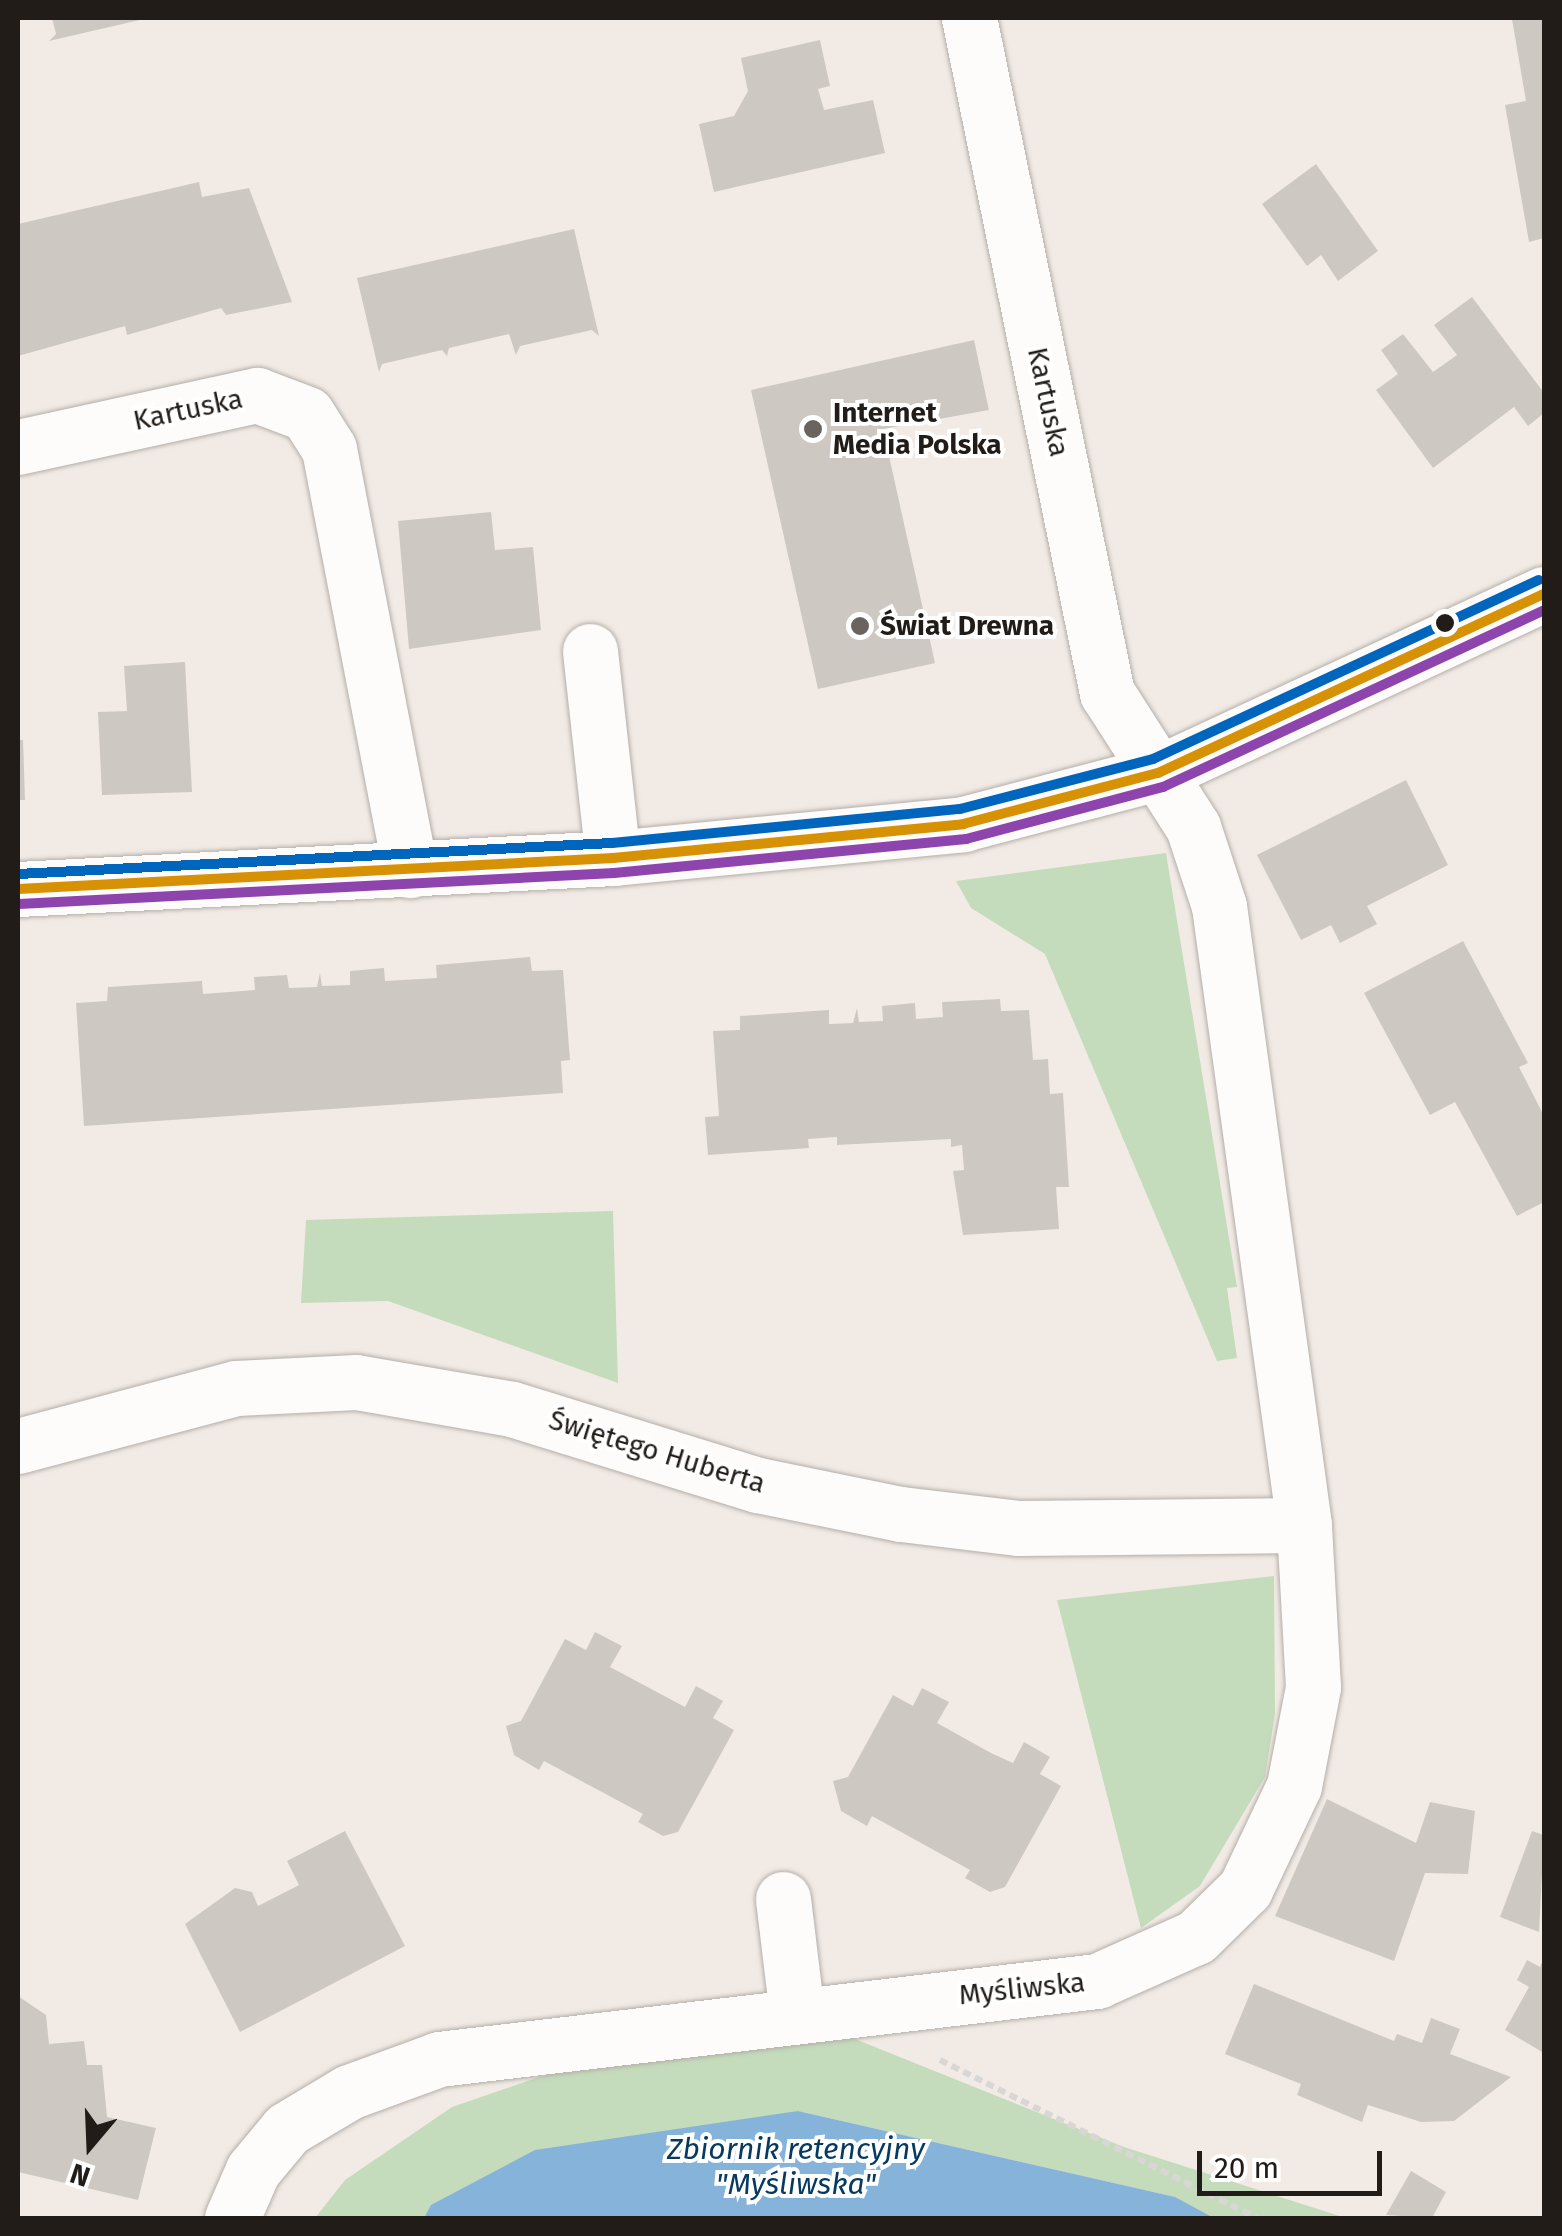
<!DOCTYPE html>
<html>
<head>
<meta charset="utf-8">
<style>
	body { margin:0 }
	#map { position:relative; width:1562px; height:2236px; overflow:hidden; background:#f2ebe5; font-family:"Fira Sans",sans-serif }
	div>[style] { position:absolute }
	.green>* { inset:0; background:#c4dcbb }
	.water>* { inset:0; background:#86b3da }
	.building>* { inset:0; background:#cec8c3 }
	.path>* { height:6px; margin-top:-3px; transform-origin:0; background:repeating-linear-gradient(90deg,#d9d7d5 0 8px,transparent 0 13px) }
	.roads { filter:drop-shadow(0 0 2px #b4aeaa) drop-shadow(0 0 2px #b4aeaa) }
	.minor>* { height:55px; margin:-27.5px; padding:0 27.5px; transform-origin:27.5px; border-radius:27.5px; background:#fdfcfb }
	.bus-1>* { height:10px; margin:-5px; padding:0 5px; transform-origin:5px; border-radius:5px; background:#d79104 }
	.bus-2>* { height:10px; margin:-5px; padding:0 5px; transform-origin:5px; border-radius:5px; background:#8e44ad }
	.bus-3>* { height:10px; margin:-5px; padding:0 5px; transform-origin:5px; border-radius:5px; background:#0065bd }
	.dots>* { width:28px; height:28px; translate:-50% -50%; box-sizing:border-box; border:5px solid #fff; border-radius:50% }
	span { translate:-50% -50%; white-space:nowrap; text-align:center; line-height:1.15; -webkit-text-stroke:8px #fff; paint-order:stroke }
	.street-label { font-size:28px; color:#211c18 }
	.poi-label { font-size:28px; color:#211c18; font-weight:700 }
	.left { translate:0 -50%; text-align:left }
	.water-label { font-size:30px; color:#063a61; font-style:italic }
	.frame { position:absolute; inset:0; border:20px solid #211c18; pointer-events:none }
	.north { position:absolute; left:40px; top:2096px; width:100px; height:100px; -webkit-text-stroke:8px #fff; paint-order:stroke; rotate:199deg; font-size:28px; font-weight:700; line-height:40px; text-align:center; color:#211c18 }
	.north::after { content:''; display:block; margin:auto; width:35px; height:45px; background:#211c18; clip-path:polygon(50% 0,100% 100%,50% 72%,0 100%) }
	.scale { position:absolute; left:1197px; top:2151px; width:185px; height:45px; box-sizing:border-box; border:5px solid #211c18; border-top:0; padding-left:12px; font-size:30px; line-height:35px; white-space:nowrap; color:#211c18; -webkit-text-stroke:8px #fff; paint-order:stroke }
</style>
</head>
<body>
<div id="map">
	<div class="green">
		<i style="clip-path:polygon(1166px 853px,1237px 1287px,1227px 1288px,1237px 1358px,1217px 1361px,1045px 954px,971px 908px,956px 881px)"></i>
		<i style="clip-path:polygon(613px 1211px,618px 1383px,388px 1301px,301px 1303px,306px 1220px)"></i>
		<i style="clip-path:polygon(1274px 1576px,1275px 1714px,1265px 1777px,1200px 1886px,1141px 1928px,1057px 1600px)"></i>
		<i style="clip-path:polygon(850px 2037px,1124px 2147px,1346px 2218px,1214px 2218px,1174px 2197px,798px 2111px,432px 2205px,424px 2218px,315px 2218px,345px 2180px,452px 2107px,536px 2078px,605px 2059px)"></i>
	</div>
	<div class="water">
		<i style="clip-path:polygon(798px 2111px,1175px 2197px,1214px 2218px,424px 2218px,431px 2205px,535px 2150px)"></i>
	</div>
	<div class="building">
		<i style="clip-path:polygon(52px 18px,144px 18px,144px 19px,49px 41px,56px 34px)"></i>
		<i style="clip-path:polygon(1522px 18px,1544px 18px,1544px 238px,1529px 242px,1505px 105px,1526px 101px,1512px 19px)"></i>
		<i style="clip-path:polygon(820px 40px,830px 86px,818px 89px,824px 110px,873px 100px,885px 153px,714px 192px,699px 124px,734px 116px,748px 91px,741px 58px)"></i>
		<i style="clip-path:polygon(1316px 164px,1378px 251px,1338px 281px,1321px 255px,1307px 266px,1262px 204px)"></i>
		<i style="clip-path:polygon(199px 182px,202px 197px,249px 188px,292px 302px,226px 315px,221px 308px,127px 335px,125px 326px,18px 356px,18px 224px)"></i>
		<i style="clip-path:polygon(574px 229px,599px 336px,592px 330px,520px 346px,516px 355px,509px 334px,449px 348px,447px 356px,442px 350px,382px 364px,379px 372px,357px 278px)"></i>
		<i style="clip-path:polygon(1472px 297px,1544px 393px,1544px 413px,1528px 426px,1514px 407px,1433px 468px,1376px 390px,1398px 374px,1381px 350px,1403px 334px,1433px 372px,1457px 355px,1434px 325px)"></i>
		<i style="clip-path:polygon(974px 340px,989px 410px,883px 429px,935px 663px,818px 689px,751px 390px)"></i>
		<i style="clip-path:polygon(491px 512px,495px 550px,533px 547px,541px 630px,409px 649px,398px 521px)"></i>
		<i style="clip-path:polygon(185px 662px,192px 792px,102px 795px,98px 712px,127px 711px,124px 666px)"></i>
		<i style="clip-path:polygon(18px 740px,23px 740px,25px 800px,18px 800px)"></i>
		<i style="clip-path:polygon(1406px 780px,1448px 865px,1367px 906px,1377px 924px,1340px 943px,1331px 925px,1301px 940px,1257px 855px)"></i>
		<i style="clip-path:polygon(1463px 941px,1528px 1063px,1519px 1067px,1544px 1116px,1544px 1202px,1517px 1216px,1455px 1102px,1430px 1115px,1364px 993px)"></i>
		<i style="clip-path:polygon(530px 957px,532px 971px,563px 970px,570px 1060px,561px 1061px,563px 1093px,84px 1126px,76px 1003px,107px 1001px,108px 987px,202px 981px,203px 994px,255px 990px,254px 977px,287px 975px,289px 988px,317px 987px,320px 973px,322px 986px,350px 985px,350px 971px,384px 968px,385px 981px,437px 978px,436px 965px)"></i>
		<i style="clip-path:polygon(1000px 999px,1001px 1011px,1029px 1010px,1033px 1060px,1048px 1059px,1050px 1094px,1063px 1093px,1069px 1187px,1056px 1187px,1059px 1229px,963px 1235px,953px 1171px,964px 1170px,962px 1145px,951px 1147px,951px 1139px,837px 1145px,837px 1137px,808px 1139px,809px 1148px,708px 1155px,705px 1117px,719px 1116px,713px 1031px,740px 1030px,740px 1016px,829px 1010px,829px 1024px,853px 1023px,857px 1008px,859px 1022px,883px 1021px,882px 1006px,915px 1003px,916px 1019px,943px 1017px,942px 1002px)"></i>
		<i style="clip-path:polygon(595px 1632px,622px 1646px,610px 1667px,685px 1707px,696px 1686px,723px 1701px,713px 1718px,734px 1730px,678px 1832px,663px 1836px,638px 1822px,643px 1814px,544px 1761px,539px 1770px,514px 1755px,506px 1726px,521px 1721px,565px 1639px,586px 1650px)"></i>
		<i style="clip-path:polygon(922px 1688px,949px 1702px,937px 1723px,991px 1753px,1013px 1763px,1024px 1742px,1050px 1757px,1040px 1774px,1061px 1786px,1005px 1887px,990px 1892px,965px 1878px,970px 1870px,872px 1816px,867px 1826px,841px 1811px,833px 1781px,848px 1777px,893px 1695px,913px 1706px)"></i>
		<i style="clip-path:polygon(1327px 1799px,1416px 1843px,1430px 1802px,1475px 1811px,1468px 1874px,1425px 1873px,1394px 1961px,1275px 1916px)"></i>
		<i style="clip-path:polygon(345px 1831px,405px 1946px,240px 2032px,185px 1924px,235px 1888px,252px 1892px,258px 1906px,299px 1885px,287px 1861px)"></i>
		<i style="clip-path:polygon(1532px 1831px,1544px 1835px,1539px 1932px,1500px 1917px)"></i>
		<i style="clip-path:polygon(1544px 1958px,1544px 2053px,1505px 2030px,1529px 1987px,1517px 1980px,1527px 1960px,1540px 1967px)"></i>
		<i style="clip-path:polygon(1254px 1984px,1394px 2041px,1397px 2034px,1422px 2043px,1431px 2018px,1460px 2029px,1450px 2054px,1511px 2077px,1454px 2121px,1421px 2122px,1368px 2105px,1362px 2122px,1297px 2095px,1301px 2084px,1225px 2054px)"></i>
		<i style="clip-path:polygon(18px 1996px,46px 2015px,49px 2044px,84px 2041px,87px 2065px,102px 2065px,107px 2117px,156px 2128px,138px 2200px,18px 2172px)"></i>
		<i style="clip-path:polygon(1411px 2171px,1446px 2192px,1432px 2218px,1386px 2215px)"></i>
	</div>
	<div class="path">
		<i style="left:940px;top:2060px;width:354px;rotate:26.5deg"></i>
	</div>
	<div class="roads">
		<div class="minor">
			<i style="left:18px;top:447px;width:245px;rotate:-12.3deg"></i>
			<i style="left:257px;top:395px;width:53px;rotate:20.8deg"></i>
			<i style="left:307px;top:414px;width:41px;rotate:57.8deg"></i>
			<i style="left:329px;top:449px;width:429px;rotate:79.1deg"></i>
			<i style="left:590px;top:651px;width:208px;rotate:83.7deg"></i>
			<i style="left:18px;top:889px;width:596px;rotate:-2.98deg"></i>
			<i style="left:613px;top:858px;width:352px;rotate:-5.5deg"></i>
			<i style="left:963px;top:824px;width:202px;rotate:-14.7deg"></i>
			<i style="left:1158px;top:773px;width:425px;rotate:-24.9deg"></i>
			<i style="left:18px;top:1446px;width:226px;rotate:-14.9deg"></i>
			<i style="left:236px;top:1388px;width:120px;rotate:-2.9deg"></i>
			<i style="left:356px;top:1382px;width:158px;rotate:9.8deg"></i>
			<i style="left:512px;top:1409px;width:257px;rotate:17.2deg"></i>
			<i style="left:758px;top:1485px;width:146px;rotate:11.5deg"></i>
			<i style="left:901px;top:1514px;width:119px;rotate:6.8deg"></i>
			<i style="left:1019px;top:1528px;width:285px;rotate:-0.6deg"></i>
			<i style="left:783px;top:1899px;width:116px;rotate:83.1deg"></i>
			<i style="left:232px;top:2218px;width:52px;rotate:-66.4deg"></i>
			<i style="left:253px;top:2170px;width:53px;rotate:-50.3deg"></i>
			<i style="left:287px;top:2129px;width:72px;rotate:-30.8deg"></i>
			<i style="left:349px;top:2092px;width:96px;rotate:-20.1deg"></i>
			<i style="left:439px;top:2059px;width:663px;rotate:-6.76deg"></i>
			<i style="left:1097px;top:1981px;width:108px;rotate:-24deg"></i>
			<i style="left:1196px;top:1937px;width:69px;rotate:-44.4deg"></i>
			<i style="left:1245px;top:1889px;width:114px;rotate:-64.6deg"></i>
			<i style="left:1294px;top:1786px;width:101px;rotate:-79.1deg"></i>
			<i style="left:1313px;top:1687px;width:162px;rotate:-93.2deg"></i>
			<i style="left:1304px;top:1525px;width:625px;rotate:-97.82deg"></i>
			<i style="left:1219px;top:906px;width:83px;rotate:-108.2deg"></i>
			<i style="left:1193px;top:827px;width:159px;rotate:-122.7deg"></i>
			<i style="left:1107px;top:693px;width:689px;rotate:-101.55deg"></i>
		</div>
	</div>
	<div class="bus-1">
		<i style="left:18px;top:889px;width:596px;rotate:-2.98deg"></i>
		<i style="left:613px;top:858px;width:352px;rotate:-5.5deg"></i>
		<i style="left:963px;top:824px;width:202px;rotate:-14.7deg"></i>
		<i style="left:1158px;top:773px;width:425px;rotate:-24.9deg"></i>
	</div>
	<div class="bus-2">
		<i style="left:19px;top:904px;width:596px;rotate:-2.98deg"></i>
		<i style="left:614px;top:873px;width:354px;rotate:-5.5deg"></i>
		<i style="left:966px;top:839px;width:204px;rotate:-14.8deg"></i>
		<i style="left:1163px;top:787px;width:420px;rotate:-24.9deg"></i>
	</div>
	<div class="bus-3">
		<i style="left:18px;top:874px;width:595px;rotate:-2.99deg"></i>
		<i style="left:612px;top:843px;width:350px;rotate:-5.6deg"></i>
		<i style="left:960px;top:809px;width:199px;rotate:-14.5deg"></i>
		<i style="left:1153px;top:759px;width:425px;rotate:-24.9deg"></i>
	</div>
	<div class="dots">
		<i style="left:813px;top:429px;background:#6a6460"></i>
		<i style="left:1445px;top:623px;background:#211c18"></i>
		<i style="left:860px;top:626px;background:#6a6460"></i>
	</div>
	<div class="street-label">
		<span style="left:1048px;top:402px;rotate:78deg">Kartuska</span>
		<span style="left:188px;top:410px;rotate:-12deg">Kartuska</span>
		<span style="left:657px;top:1452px;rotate:17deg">Świętego Huberta</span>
		<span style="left:1022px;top:1989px;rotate:-6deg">Myśliwska</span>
	</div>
	<div class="poi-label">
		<span class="left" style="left:833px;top:429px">Internet<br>Media Polska</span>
		<span class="left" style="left:880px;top:626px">Świat Drewna</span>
	</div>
	<div class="water-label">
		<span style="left:796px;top:2166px">Zbiornik retencyjny<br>"Myśliwska"</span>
	</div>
	<div class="frame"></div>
	<div class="north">N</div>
	<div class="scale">20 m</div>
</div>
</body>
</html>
